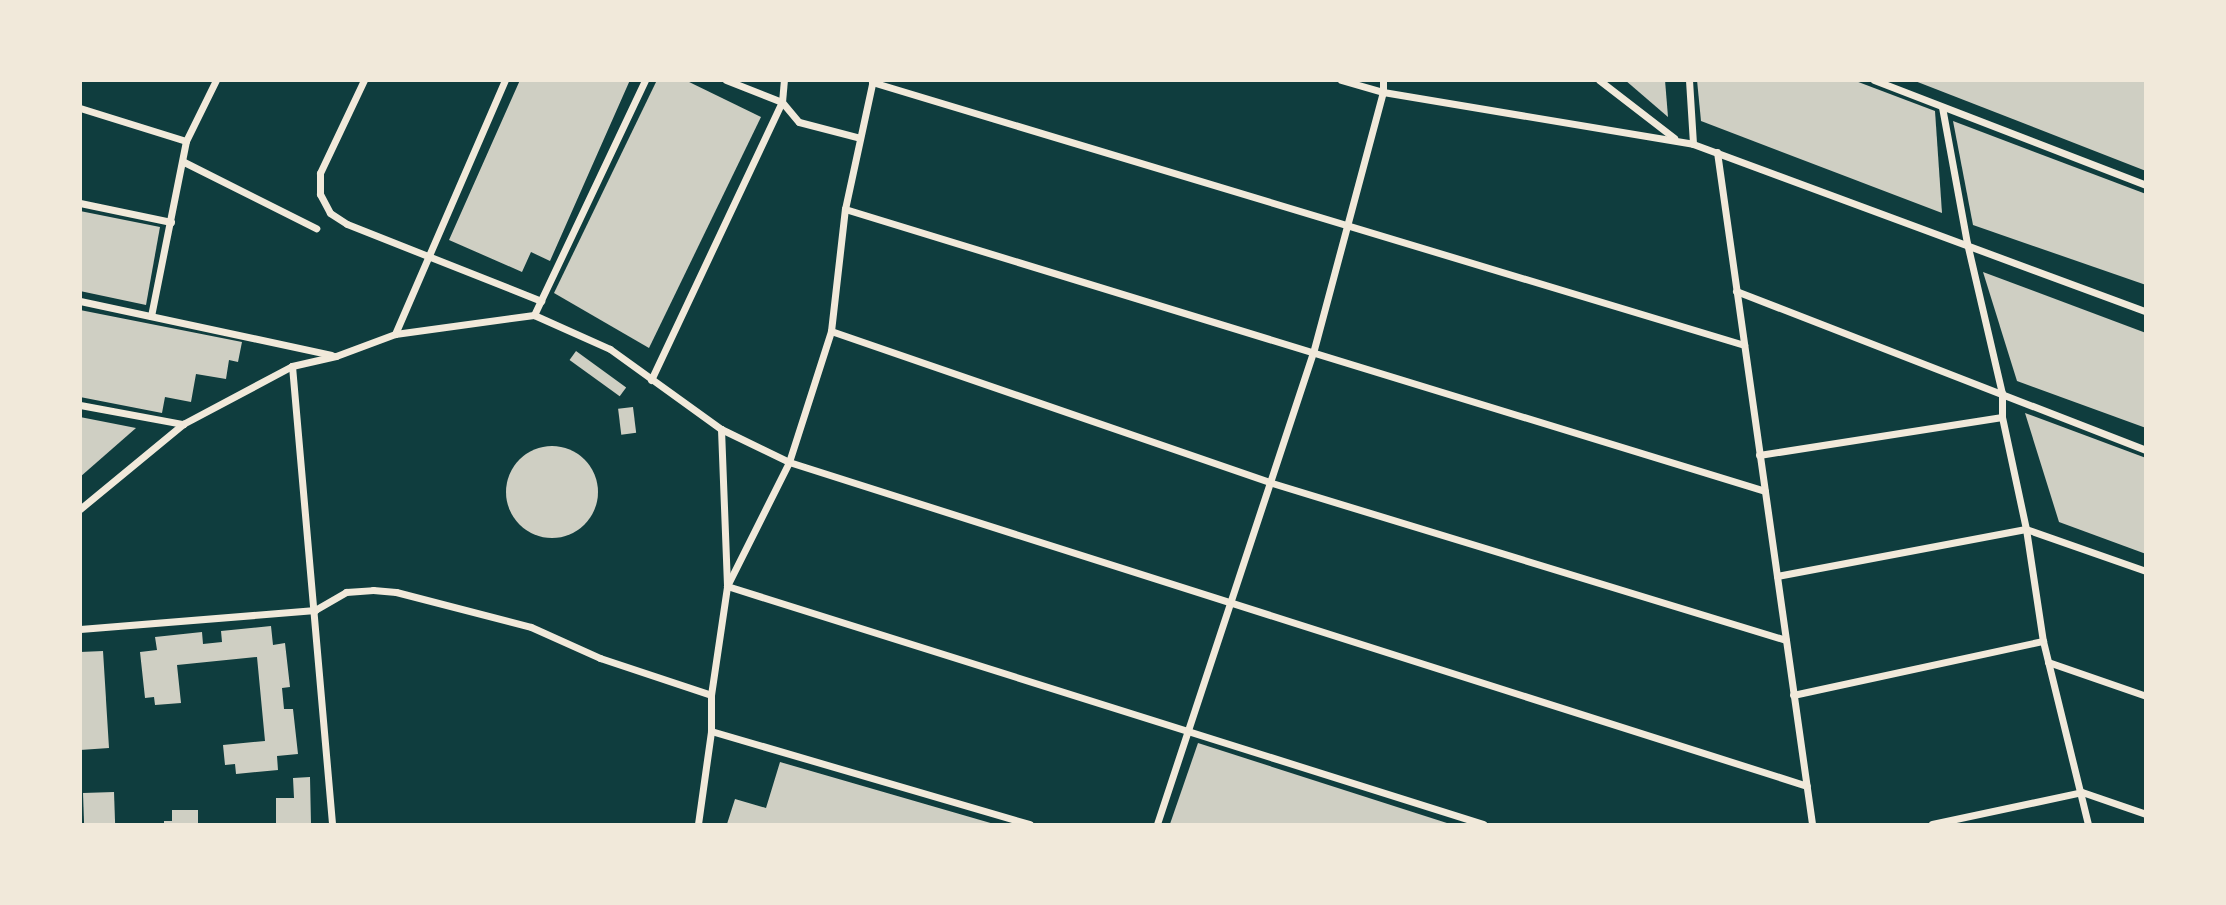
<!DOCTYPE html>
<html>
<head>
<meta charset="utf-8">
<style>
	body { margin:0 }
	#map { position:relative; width:2226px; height:905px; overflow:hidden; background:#0f3d3e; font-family:"Archivo Narrow",sans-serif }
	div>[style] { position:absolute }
	.building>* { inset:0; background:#cfcfc3; transform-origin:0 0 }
	.round { border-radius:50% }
	.minor>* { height:7px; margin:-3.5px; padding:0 3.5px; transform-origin:3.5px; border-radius:3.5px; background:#f1e9da }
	span { translate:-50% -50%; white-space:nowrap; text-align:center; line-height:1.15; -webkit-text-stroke:5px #f1e9da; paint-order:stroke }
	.frame { position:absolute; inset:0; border:82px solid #f1e9da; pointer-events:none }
</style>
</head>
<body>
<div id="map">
	<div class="building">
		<i style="clip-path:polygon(520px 80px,630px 80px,550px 261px,531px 252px,522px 272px,449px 240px)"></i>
		<i style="clip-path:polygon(657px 80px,685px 80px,761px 117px,649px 348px,554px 293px)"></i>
		<i style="clip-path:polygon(1625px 80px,1665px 80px,1668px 117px)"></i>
		<i style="clip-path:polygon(1697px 80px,1853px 80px,1935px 111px,1942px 213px,1701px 121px)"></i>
		<i style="clip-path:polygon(2146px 80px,2146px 171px,1915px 81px,1915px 80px)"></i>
		<i style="clip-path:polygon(1953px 121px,2146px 194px,2146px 285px,1973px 225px)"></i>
		<i style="clip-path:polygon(80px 211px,160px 227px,146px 305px,80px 291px)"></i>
		<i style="clip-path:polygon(1983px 272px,2146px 333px,2146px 428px,2017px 381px)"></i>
		<i style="clip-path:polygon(80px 310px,242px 342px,238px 362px,229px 360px,226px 379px,196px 374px,191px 402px,165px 397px,162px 413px,80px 397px)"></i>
		<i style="left:576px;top:351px;width:62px;height:11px;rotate:36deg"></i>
		<i style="left:633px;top:407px;width:26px;height:15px;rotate:83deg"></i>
		<i style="clip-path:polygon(2025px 413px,2146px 458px,2146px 554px,2059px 522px)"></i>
		<i style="clip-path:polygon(80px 417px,136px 428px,80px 477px)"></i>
		<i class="round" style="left:506px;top:446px;width:92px;height:92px"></i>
		<i style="clip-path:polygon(271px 626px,273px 645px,285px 643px,290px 687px,282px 688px,284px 709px,293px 709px,298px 754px,277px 756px,278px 770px,236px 774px,235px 764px,225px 765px,223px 745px,265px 741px,257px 657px,177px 665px,181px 703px,155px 705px,154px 697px,145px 698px,140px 652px,157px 650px,155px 637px,202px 632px,203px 644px,222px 642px,221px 631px)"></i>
		<i style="clip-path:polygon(103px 651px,109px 748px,80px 750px,80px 652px)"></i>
		<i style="clip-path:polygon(1198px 743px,1450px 824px,1170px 824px)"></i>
		<i style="clip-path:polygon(780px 762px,994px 824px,727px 824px,735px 799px,766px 808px)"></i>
		<i style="clip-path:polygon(310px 777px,311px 824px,276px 824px,276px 798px,294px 798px,293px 778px)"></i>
		<i style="left:114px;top:792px;width:32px;height:31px;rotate:88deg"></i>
		<i style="clip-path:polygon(172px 810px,198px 810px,198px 824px,164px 824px,164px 821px,172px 821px)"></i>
	</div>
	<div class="minor">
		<i style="left:364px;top:80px;width:103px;rotate:115.3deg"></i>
		<i style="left:320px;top:173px;width:21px;rotate:90deg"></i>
		<i style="left:320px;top:194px;width:21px;rotate:62deg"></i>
		<i style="left:330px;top:213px;width:20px;rotate:33deg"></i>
		<i style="left:347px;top:224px;width:209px;rotate:21.6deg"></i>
		<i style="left:726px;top:80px;width:60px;rotate:21.4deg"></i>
		<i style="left:782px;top:102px;width:26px;rotate:50deg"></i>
		<i style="left:799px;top:122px;width:63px;rotate:14.7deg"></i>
		<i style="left:1341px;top:80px;width:44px;rotate:15.9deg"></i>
		<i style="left:1383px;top:92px;width:314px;rotate:9.5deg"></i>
		<i style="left:1693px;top:144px;width:483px;rotate:20.3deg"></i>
		<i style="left:1599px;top:80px;width:95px;rotate:37.7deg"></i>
		<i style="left:1689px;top:80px;width:64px;rotate:86.4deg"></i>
		<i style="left:1874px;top:80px;width:292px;rotate:21.1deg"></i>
		<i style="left:872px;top:82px;width:911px;rotate:16.78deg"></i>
		<i style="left:1942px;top:107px;width:138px;rotate:79.6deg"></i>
		<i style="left:1967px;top:243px;width:154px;rotate:76.9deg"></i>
		<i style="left:2002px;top:393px;width:24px;rotate:90deg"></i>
		<i style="left:2002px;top:417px;width:115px;rotate:77.9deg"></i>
		<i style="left:2026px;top:529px;width:113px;rotate:81.4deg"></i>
		<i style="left:2043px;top:641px;width:188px;rotate:76.2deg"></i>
		<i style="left:80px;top:108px;width:111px;rotate:17.3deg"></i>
		<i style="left:1717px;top:152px;width:679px;rotate:81.95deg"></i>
		<i style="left:184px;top:162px;width:148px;rotate:26.6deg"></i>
		<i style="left:80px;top:203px;width:93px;rotate:11.8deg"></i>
		<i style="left:845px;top:209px;width:962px;rotate:17.04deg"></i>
		<i style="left:1736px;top:291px;width:440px;rotate:21.2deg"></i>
		<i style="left:80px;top:301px;width:257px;rotate:12.1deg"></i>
		<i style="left:534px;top:315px;width:260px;rotate:-64.7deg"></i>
		<i style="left:151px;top:316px;width:178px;rotate:-78.7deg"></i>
		<i style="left:186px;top:141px;width:68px;rotate:-63.8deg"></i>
		<i style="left:831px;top:331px;width:466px;rotate:19deg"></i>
		<i style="left:1272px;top:483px;width:537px;rotate:16.99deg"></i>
		<i style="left:395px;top:334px;width:277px;rotate:-66.6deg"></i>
		<i style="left:292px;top:366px;width:460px;rotate:85deg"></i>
		<i style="left:651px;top:380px;width:307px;rotate:-64.8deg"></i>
		<i style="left:782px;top:102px;width:22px;rotate:-85deg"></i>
		<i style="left:80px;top:405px;width:105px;rotate:10.5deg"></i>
		<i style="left:721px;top:429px;width:157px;rotate:87.8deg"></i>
		<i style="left:727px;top:586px;width:793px;rotate:17.47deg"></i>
		<i style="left:1759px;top:455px;width:246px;rotate:-8.9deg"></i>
		<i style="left:80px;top:509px;width:134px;rotate:-39.5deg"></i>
		<i style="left:183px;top:424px;width:123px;rotate:-28deg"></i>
		<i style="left:292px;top:366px;width:45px;rotate:-12.8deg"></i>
		<i style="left:336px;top:356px;width:63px;rotate:-20.4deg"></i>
		<i style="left:395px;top:334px;width:140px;rotate:-7.8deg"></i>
		<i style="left:534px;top:315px;width:83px;rotate:24.1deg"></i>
		<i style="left:610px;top:349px;width:137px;rotate:35.8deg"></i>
		<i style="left:721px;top:429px;width:76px;rotate:25.9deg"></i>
		<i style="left:789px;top:462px;width:1068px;rotate:17.65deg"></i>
		<i style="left:1777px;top:576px;width:253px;rotate:-10.7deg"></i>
		<i style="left:2026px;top:529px;width:127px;rotate:19.3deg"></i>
		<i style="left:80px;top:629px;width:236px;rotate:-4.6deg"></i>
		<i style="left:315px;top:610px;width:36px;rotate:-30deg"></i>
		<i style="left:346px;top:592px;width:27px;rotate:-4deg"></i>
		<i style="left:373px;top:590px;width:23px;rotate:5deg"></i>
		<i style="left:396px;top:592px;width:139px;rotate:14.5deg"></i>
		<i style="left:531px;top:627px;width:76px;rotate:24.2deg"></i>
		<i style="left:600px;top:658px;width:117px;rotate:18.4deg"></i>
		<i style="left:2048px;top:662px;width:104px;rotate:19.1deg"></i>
		<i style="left:1793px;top:695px;width:256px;rotate:-12.2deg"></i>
		<i style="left:711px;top:731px;width:332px;rotate:16.3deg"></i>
		<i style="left:698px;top:824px;width:94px;rotate:-82deg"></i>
		<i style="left:711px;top:731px;width:36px;rotate:-90deg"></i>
		<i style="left:711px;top:695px;width:110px;rotate:-81.6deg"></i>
		<i style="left:727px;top:586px;width:139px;rotate:-63.4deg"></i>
		<i style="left:789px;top:462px;width:138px;rotate:-72.2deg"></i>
		<i style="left:831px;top:331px;width:123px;rotate:-83.5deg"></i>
		<i style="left:845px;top:209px;width:132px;rotate:-77.8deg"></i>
		<i style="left:1157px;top:824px;width:496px;rotate:-71.7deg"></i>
		<i style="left:1313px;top:353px;width:270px;rotate:-75deg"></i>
		<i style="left:1383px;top:92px;width:12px;rotate:-90deg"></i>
		<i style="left:1932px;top:824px;width:153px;rotate:-12deg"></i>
		<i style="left:2082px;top:792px;width:68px;rotate:19deg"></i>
	</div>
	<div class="frame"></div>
</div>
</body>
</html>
